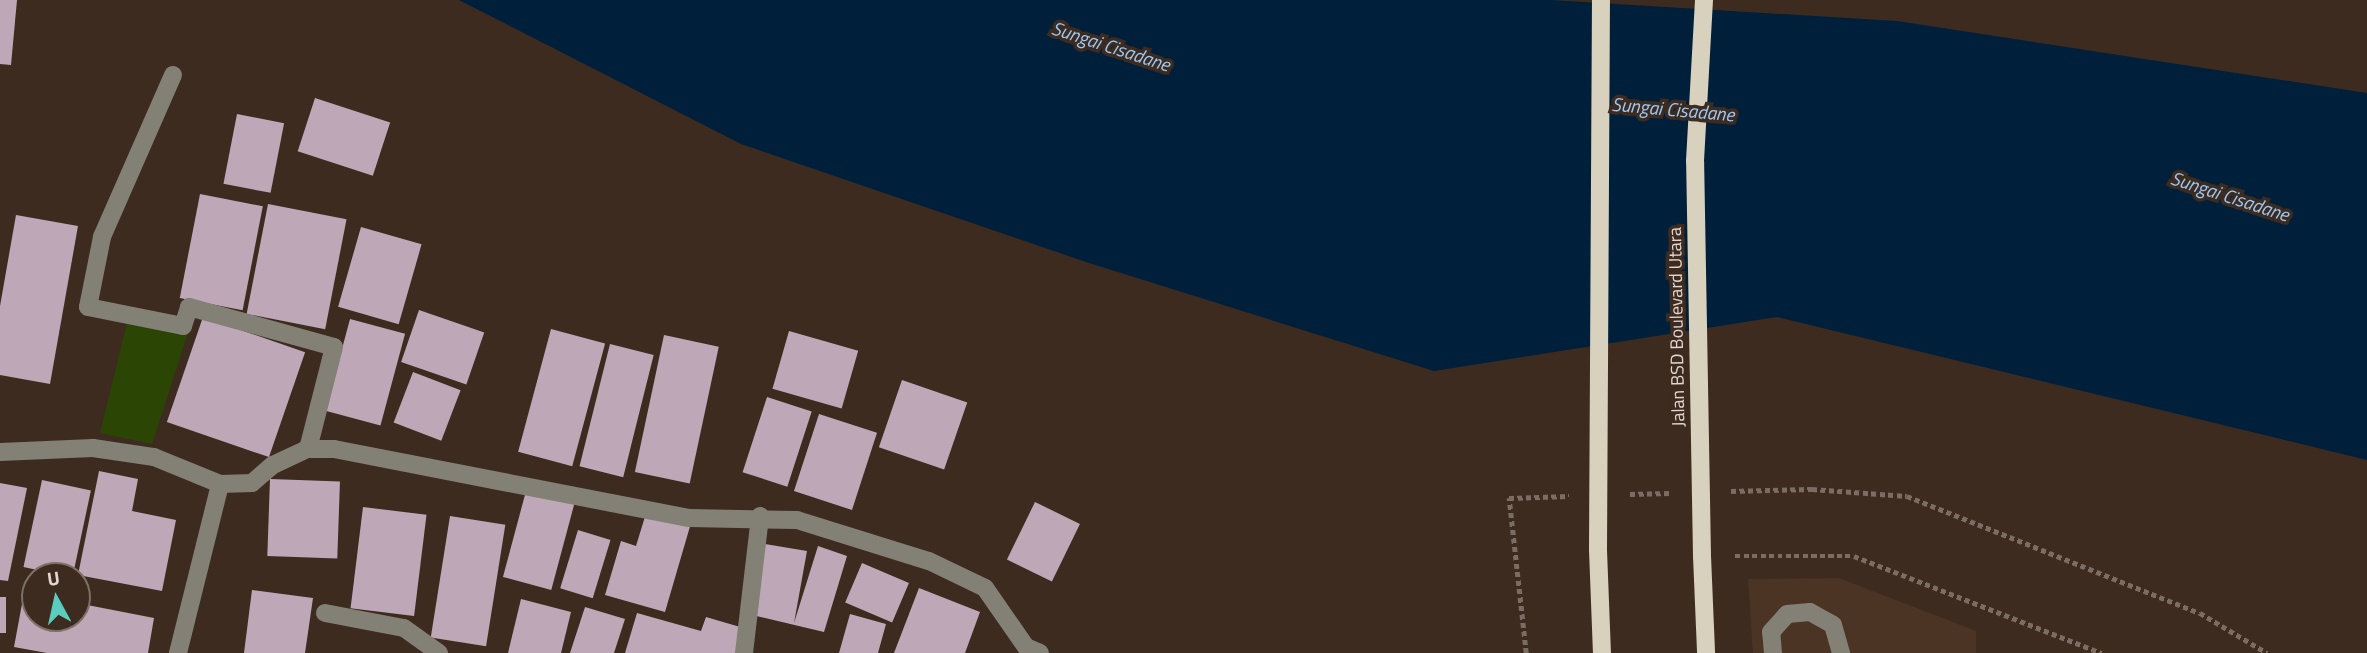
<!DOCTYPE html>
<html>
<head>
<meta charset="utf-8">
<style>
	body { margin:0 }
	#map { position:relative; width:2367px; height:653px; overflow:hidden; background:#3d2b20; font-family:"Titillium Web",sans-serif }
	div>[style] { position:absolute }
	.built>* { inset:0; background:#4c3425 }
	.green>* { inset:0; background:#2a4504 }
	.water>* { inset:0; background:#001f3a }
	.building>* { inset:0; background:#bea8b7; transform-origin:0 0 }
	.path>* { height:4.5px; margin-top:-2.25px; transform-origin:0; background:repeating-linear-gradient(90deg,#7c6c63 0 5px,transparent 0 8.5px) }
	.minor>* { height:18px; margin:-9px; padding:0 9px; transform-origin:9px; border-radius:9px; background:#838076 }
	.major>* { height:18px; margin:-9px; padding:0 9px; transform-origin:9px; border-radius:9px; background:#d7d1bd }
	.major-bridge>* { height:18px; margin:-9px; padding:0 9px; transform-origin:9px; border-radius:9px; background:#d7d1bd }
	span { translate:-50% -50%; white-space:nowrap; text-align:center; line-height:1.15; -webkit-text-stroke:7px #3d2b20; paint-order:stroke }
	.street-label { font-size:18px; color:#e2d6cf }
	.water-label { font-size:19px; color:#9acaf8; font-style:italic }
	.north { position:absolute; left:21px; top:562px; width:70px; height:70px; box-sizing:border-box; background:#3d2b20; border:2px solid #7f6f66; border-radius:50%; rotate:352deg; font-size:19px; font-weight:700; line-height:28px; text-align:center; color:#e2d6cf }
	.north::after { content:''; display:block; margin:auto; width:24px; height:32px; background:#59cebe; clip-path:polygon(50% 0,100% 100%,50% 72%,0 100%) }
</style>
</head>
<body>
<div id="map">
	<div class="built">
		<i style="clip-path:polygon(1839px 578px,1976px 631px,1976px 653px,1753px 653px,1748px 579px)"></i>
	</div>
	<div class="green">
		<i style="clip-path:polygon(127px 323px,188px 333px,152px 444px,100px 433px)"></i>
	</div>
	<div class="water">
		<i style="clip-path:polygon(459px 0,1551px 0,1897px 21px,2367px 93px,2367px 460px,1777px 317px,1434px 371px,1086px 262px,741px 144px)"></i>
	</div>
	<div class="building">
		<i style="clip-path:polygon(0 0,17px 0,11px 65px,0 64px)"></i>
		<i style="left:315px;top:98px;width:79px;height:56px;rotate:18deg"></i>
		<i style="left:237px;top:114px;width:48px;height:71px;rotate:11deg"></i>
		<i style="left:200px;top:194px;width:64px;height:106px;rotate:11deg"></i>
		<i style="left:268px;top:204px;width:80px;height:112px;rotate:11deg"></i>
		<i style="clip-path:polygon(16px 215px,78px 226px,50px 384px,0 375px,0 306px)"></i>
		<i style="left:361px;top:227px;width:63px;height:83px;rotate:16deg"></i>
		<i style="left:419px;top:310px;width:69px;height:55px;rotate:19deg"></i>
		<i style="left:203px;top:317px;width:108px;height:111px;rotate:19deg"></i>
		<i style="left:350px;top:319px;width:57px;height:95px;rotate:15deg"></i>
		<i style="left:551px;top:329px;width:56px;height:127px;rotate:15deg"></i>
		<i style="left:789px;top:331px;width:72px;height:60px;rotate:16deg"></i>
		<i style="left:664px;top:335px;width:56px;height:140px;rotate:12deg"></i>
		<i style="left:610px;top:344px;width:45px;height:126px;rotate:14deg"></i>
		<i style="left:413px;top:372px;width:51px;height:54px;rotate:21deg"></i>
		<i style="left:902px;top:380px;width:69px;height:71px;rotate:19deg"></i>
		<i style="left:767px;top:397px;width:47px;height:79px;rotate:18deg"></i>
		<i style="left:819px;top:414px;width:61px;height:81px;rotate:18deg"></i>
		<i style="clip-path:polygon(99px 471px,138px 479px,132px 511px,176px 520px,162px 591px,78px 575px)"></i>
		<i style="left:270px;top:479px;width:70px;height:77px;rotate:2deg"></i>
		<i style="left:42px;top:480px;width:50px;height:89px;rotate:12deg"></i>
		<i style="clip-path:polygon(0 483px,27px 488px,8px 581px,0 580px)"></i>
		<i style="left:526px;top:491px;width:50px;height:89px;rotate:15deg"></i>
		<i style="left:1035px;top:502px;width:50px;height:64px;rotate:26deg"></i>
		<i style="left:363px;top:507px;width:64px;height:102px;rotate:7deg"></i>
		<i style="clip-path:polygon(647px 510px,691px 523px,665px 612px,605px 595px,621px 541px,636px 546px)"></i>
		<i style="left:450px;top:516px;width:56px;height:123px;rotate:9deg"></i>
		<i style="left:578px;top:530px;width:34px;height:61px;rotate:17deg"></i>
		<i style="clip-path:polygon(765px 544px,807px 551px,794px 623px,818px 546px,847px 556px,824px 632px,752px 615px)"></i>
		<i style="left:862px;top:563px;width:51px;height:43px;rotate:23deg"></i>
		<i style="clip-path:polygon(919px 588px,980px 612px,965px 653px,894px 653px)"></i>
		<i style="clip-path:polygon(252px 590px,313px 598px,305px 653px,244px 653px)"></i>
		<i style="clip-path:polygon(24px 593px,35px 595px,35px 618px,77px 618px,77px 603px,154px 618px,148px 653px,47px 653px,14px 647px)"></i>
		<i style="left:0;top:597px;width:6px;height:36px"></i>
		<i style="clip-path:polygon(521px 599px,571px 612px,561px 653px,508px 653px)"></i>
		<i style="clip-path:polygon(585px 607px,625px 619px,614px 653px,570px 653px)"></i>
		<i style="clip-path:polygon(637px 613px,701px 631px,706px 617px,747px 629px,740px 653px,625px 653px)"></i>
		<i style="clip-path:polygon(850px 614px,886px 624px,878px 653px,839px 653px)"></i>
	</div>
	<div class="path">
		<i style="left:1731px;top:491px;width:81px;rotate:-1.4deg"></i>
		<i style="left:1812px;top:489px;width:95px;rotate:4.2deg"></i>
		<i style="left:1907px;top:496px;width:315px;rotate:21.8deg"></i>
		<i style="left:2200px;top:613px;width:78px;rotate:30.8deg"></i>
		<i style="left:1630px;top:494px;width:40px;rotate:-1.4deg"></i>
		<i style="left:1735px;top:556px;width:119px"></i>
		<i style="left:1854px;top:556px;width:266px;rotate:21.4deg"></i>
		<i style="left:1526px;top:653px;width:156px;rotate:-96.3deg"></i>
		<i style="left:1509px;top:498px;width:60px;rotate:-1.9deg"></i>
	</div>
	<div class="minor">
		<i style="left:173px;top:75px;width:177px;rotate:113.7deg"></i>
		<i style="left:102px;top:237px;width:71px;rotate:101.3deg"></i>
		<i style="left:88px;top:307px;width:97px;rotate:11.3deg"></i>
		<i style="left:183px;top:326px;width:20px;rotate:-72deg"></i>
		<i style="left:189px;top:307px;width:150px;rotate:15.4deg"></i>
		<i style="left:334px;top:347px;width:105px;rotate:104.3deg"></i>
		<i style="left:0;top:452px;width:93px;rotate:-2.5deg"></i>
		<i style="left:93px;top:448px;width:62px;rotate:8.4deg"></i>
		<i style="left:154px;top:457px;width:71px;rotate:22.2deg"></i>
		<i style="left:325px;top:613px;width:80px;rotate:10.8deg"></i>
		<i style="left:404px;top:628px;width:43px;rotate:35.5deg"></i>
		<i style="left:178px;top:653px;width:174px;rotate:-76deg"></i>
		<i style="left:220px;top:484px;width:32px;rotate:-2deg"></i>
		<i style="left:252px;top:483px;width:28px;rotate:-41deg"></i>
		<i style="left:273px;top:465px;width:38px;rotate:-25deg"></i>
		<i style="left:308px;top:449px;width:26px"></i>
		<i style="left:334px;top:449px;width:362px;rotate:11deg"></i>
		<i style="left:689px;top:518px;width:108px;rotate:1.1deg"></i>
		<i style="left:797px;top:520px;width:138px;rotate:17.3deg"></i>
		<i style="left:929px;top:561px;width:62px;rotate:25.7deg"></i>
		<i style="left:985px;top:588px;width:72px;rotate:55.2deg"></i>
		<i style="left:1026px;top:647px;width:15px;rotate:23deg"></i>
		<i style="left:744px;top:653px;width:138px;rotate:-83.3deg"></i>
		<i style="left:1773px;top:653px;width:21px;rotate:-95deg"></i>
		<i style="left:1771px;top:632px;width:24px;rotate:-48deg"></i>
		<i style="left:1787px;top:614px;width:23px;rotate:-5deg"></i>
		<i style="left:1810px;top:612px;width:26px;rotate:29deg"></i>
		<i style="left:1833px;top:625px;width:29px;rotate:74deg"></i>
	</div>
	<div class="major">
		<i style="left:1598px;top:550px;width:103px;rotate:87.8deg"></i>
		<i style="left:1702px;top:556px;width:97px;rotate:87.6deg"></i>
	</div>
	<div class="major-bridge">
		<i style="left:1598px;top:550px;width:550px;rotate:-89.69deg"></i>
		<i style="left:1702px;top:556px;width:395px;rotate:-91deg"></i>
		<i style="left:1695px;top:161px;width:161px;rotate:-86.8deg"></i>
	</div>
	<div class="street-label">
		<span style="left:1677px;top:327px;rotate:-91deg">Jalan BSD Boulevard Utara</span>
	</div>
	<div class="water-label">
		<span style="left:1111px;top:46px;rotate:18deg">Sungai Cisadane</span>
		<span style="left:1673px;top:109px;rotate:5deg">Sungai Cisadane</span>
		<span style="left:2230px;top:196px;rotate:18deg">Sungai Cisadane</span>
	</div>
	<div class="north">U</div>
</div>
</body>
</html>
